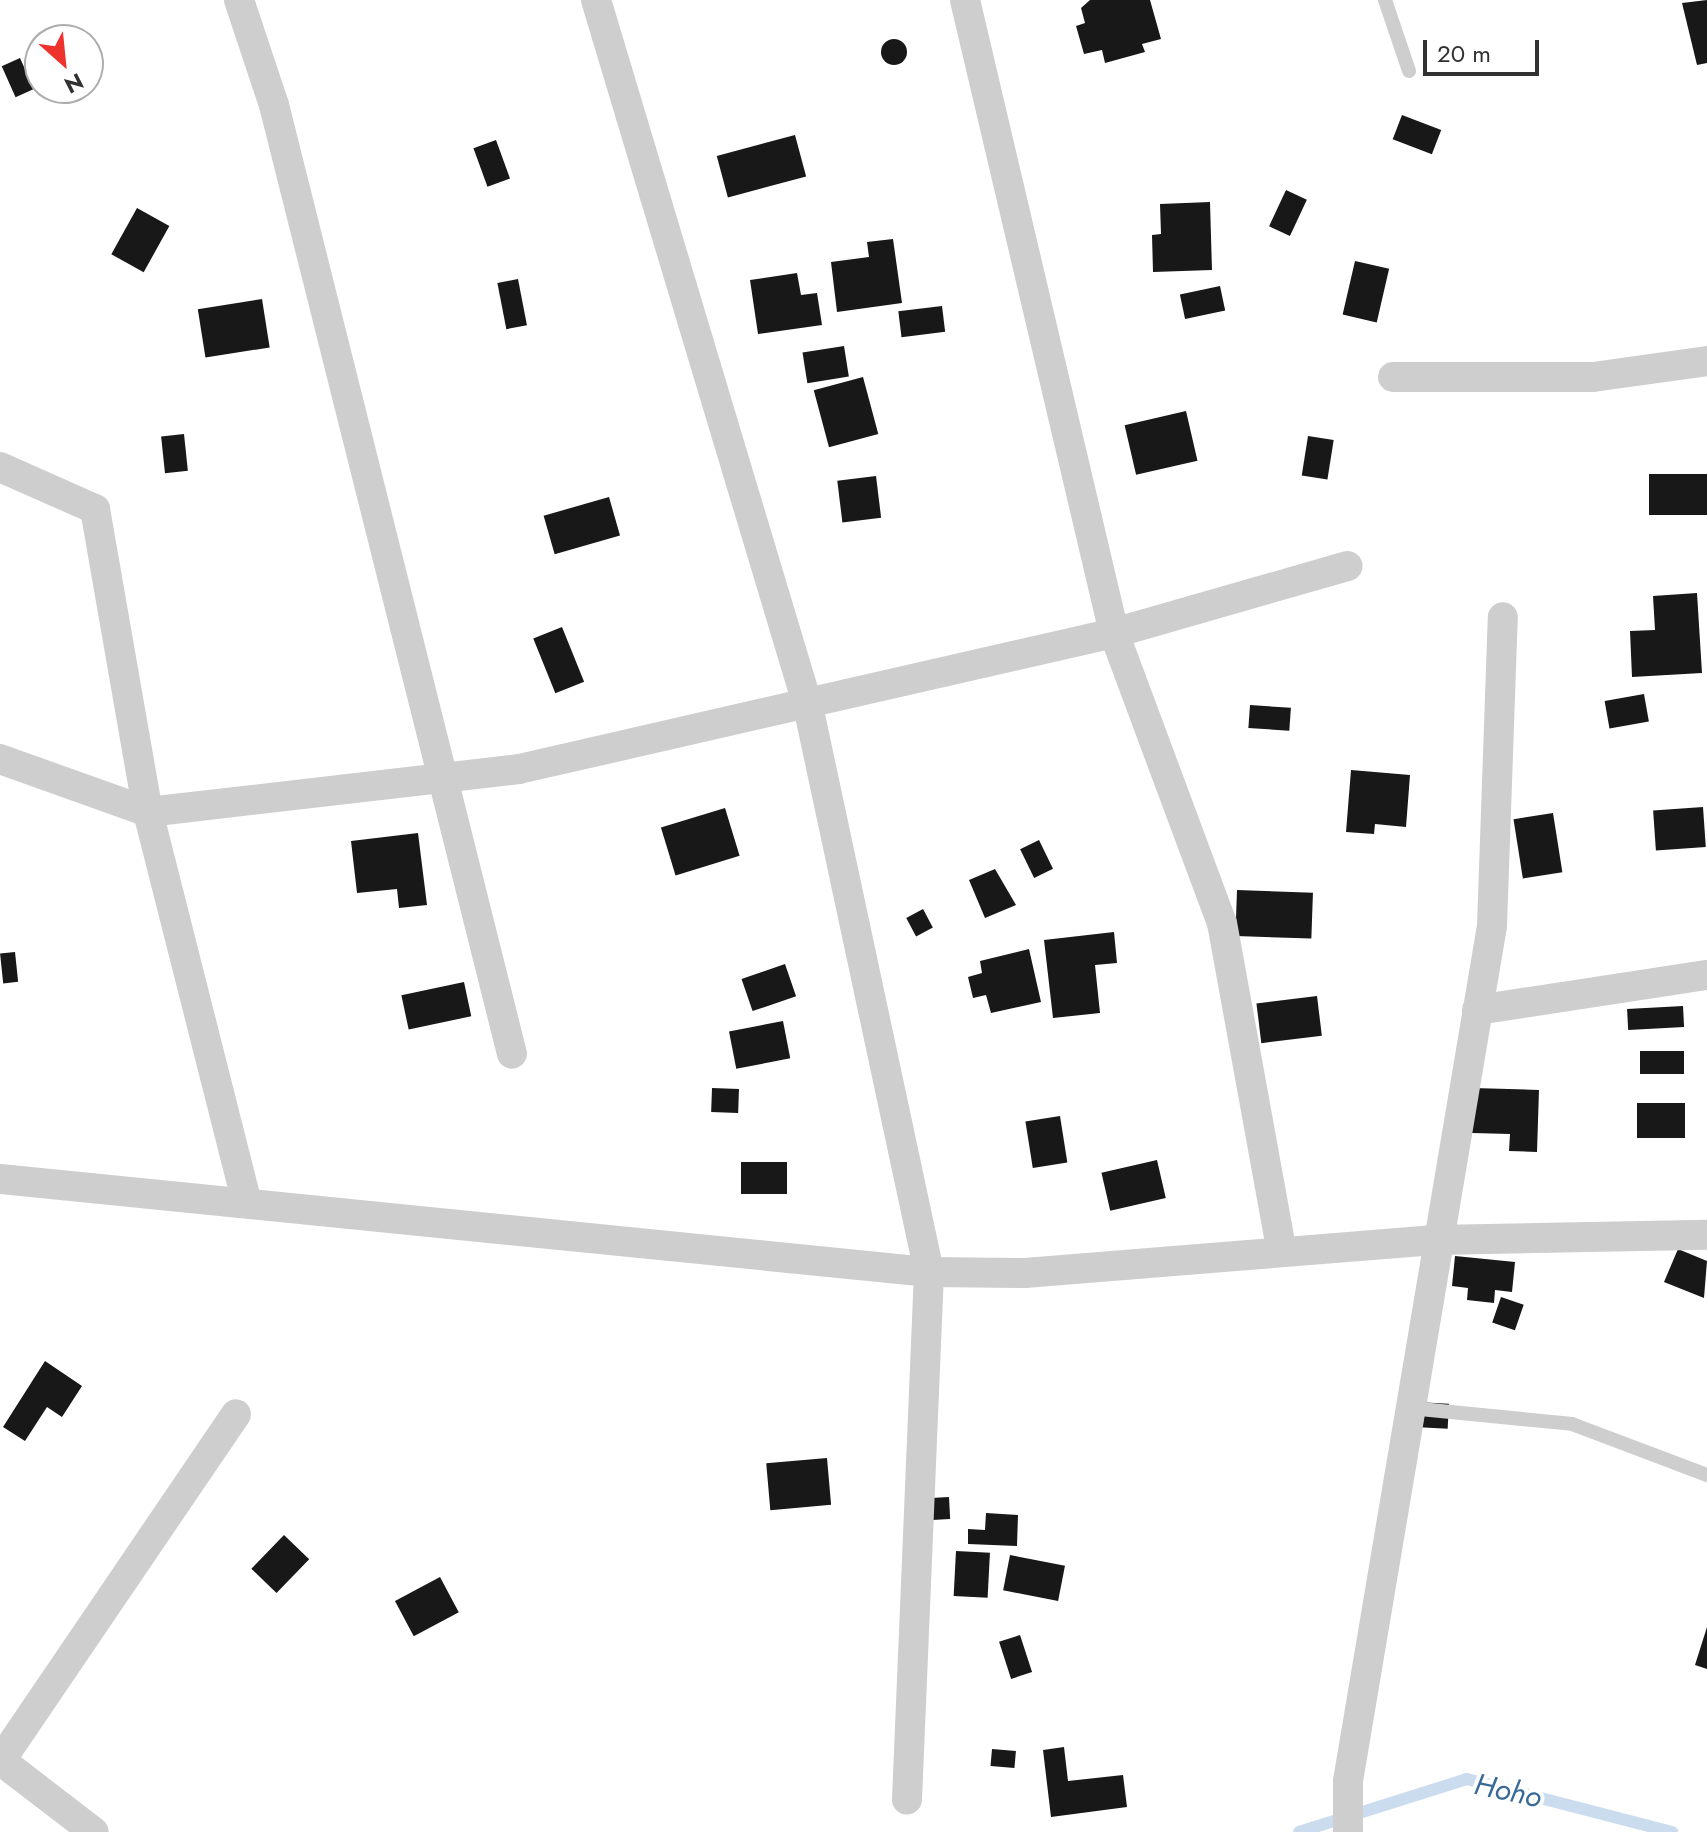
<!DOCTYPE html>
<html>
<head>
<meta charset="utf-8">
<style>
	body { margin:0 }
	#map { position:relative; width:1707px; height:1832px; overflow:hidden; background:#fff; font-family:Jost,sans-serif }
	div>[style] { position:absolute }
	.stream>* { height:12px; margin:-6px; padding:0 6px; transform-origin:6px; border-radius:6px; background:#cadcee }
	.building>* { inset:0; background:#181818; transform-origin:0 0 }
	.round { border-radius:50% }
	.lane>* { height:14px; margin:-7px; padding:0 7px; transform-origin:7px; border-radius:7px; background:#cecece }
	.street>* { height:30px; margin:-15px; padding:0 15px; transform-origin:15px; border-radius:15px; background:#cecece }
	span { translate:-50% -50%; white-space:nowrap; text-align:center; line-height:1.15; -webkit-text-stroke:8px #fff; paint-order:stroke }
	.water-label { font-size:30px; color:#396998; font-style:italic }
	.north { position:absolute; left:24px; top:24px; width:80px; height:80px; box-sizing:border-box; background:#fff; border:2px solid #adadad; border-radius:50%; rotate:153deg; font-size:22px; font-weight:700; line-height:32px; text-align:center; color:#313131 }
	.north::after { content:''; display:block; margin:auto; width:28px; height:36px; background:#ee322c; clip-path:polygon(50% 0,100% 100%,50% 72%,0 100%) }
	.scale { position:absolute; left:1423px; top:40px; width:116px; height:36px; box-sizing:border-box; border:4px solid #313131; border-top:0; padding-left:10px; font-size:24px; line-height:28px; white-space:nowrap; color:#313131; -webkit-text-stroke:6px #fff; paint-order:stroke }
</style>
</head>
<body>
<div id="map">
	<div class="stream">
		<i style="left:1299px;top:1832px;width:176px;rotate:-17.5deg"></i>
		<i style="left:1467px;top:1779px;width:212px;rotate:14.5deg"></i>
	</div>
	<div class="building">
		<i style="clip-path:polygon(1090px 0,1150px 0,1161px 39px,1142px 44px,1145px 52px,1105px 63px,1102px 50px,1084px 54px,1076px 26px,1085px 23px,1081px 8px)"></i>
		<i style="clip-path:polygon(1707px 0,1707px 63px,1697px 65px,1682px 3px)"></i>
		<i style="clip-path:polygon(64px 25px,70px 40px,45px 40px,42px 33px)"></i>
		<i class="round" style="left:881px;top:39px;width:26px;height:26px"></i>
		<i style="left:20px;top:58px;width:34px;height:20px;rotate:66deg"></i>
		<i style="left:1402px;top:115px;width:42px;height:26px;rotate:21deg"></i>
		<i style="left:795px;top:135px;width:43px;height:81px;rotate:75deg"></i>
		<i style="left:496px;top:140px;width:41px;height:24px;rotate:70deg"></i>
		<i style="left:1286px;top:190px;width:23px;height:40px;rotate:25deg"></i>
		<i style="clip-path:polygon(1210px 202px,1212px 270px,1153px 272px,1152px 235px,1161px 234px,1160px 204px)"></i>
		<i style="left:137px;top:208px;width:37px;height:53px;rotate:29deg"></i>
		<i style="clip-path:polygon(893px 239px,902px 303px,837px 312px,831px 262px,869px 257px,867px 242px)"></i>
		<i style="left:1355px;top:261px;width:35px;height:55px;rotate:13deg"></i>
		<i style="clip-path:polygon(797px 273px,801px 295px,817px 293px,822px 325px,758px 334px,750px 280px)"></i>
		<i style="left:518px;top:279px;width:47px;height:21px;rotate:79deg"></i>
		<i style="left:1220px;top:286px;width:25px;height:41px;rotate:78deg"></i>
		<i style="left:262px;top:299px;width:49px;height:65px;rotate:81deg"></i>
		<i style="left:942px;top:306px;width:26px;height:44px;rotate:83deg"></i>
		<i style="left:844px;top:346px;width:31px;height:42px;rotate:81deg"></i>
		<i style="left:863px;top:377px;width:59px;height:51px;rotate:75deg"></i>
		<i style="left:1186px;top:411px;width:51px;height:63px;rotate:77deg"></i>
		<i style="left:184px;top:434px;width:37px;height:23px;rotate:84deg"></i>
		<i style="left:1308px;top:436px;width:26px;height:40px;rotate:9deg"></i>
		<i style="left:1707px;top:474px;width:41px;height:58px;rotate:90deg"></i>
		<i style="left:876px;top:476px;width:42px;height:39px;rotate:83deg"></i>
		<i style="left:609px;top:497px;width:40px;height:68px;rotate:74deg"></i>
		<i style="clip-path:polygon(1697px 593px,1702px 673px,1632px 677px,1630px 631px,1655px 630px,1653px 596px)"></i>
		<i style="left:562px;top:627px;width:59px;height:31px;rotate:68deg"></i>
		<i style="left:1644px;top:694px;width:28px;height:40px;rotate:80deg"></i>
		<i style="left:1250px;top:705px;width:41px;height:23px;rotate:4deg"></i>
		<i style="clip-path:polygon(1351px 770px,1410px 775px,1406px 827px,1375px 824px,1374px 834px,1346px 832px)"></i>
		<i style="left:1703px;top:807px;width:40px;height:50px;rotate:86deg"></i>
		<i style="left:725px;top:808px;width:50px;height:67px;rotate:73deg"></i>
		<i style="left:1553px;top:813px;width:60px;height:40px;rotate:81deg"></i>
		<i style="clip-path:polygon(418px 833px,427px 905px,399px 908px,397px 889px,357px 893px,351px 841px)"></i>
		<i style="left:1039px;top:840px;width:32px;height:21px;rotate:64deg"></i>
		<i style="clip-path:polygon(995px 869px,1016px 905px,985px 918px,969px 880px)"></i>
		<i style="left:1237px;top:890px;width:76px;height:46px;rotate:2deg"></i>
		<i style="left:923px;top:909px;width:21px;height:19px;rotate:62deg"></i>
		<i style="clip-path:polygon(1114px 932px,1117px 963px,1095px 965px,1100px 1013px,1053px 1018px,1044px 940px)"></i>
		<i style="clip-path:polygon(1029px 949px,1041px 1002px,991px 1013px,986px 995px,973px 998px,968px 977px,982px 973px,980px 961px)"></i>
		<i style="left:15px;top:952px;width:30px;height:15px;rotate:84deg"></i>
		<i style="left:785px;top:964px;width:34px;height:46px;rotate:71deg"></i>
		<i style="left:464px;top:982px;width:35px;height:64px;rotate:78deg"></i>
		<i style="left:1317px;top:996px;width:40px;height:61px;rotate:83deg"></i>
		<i style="left:1683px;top:1006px;width:21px;height:56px;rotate:87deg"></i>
		<i style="left:783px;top:1021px;width:38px;height:55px;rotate:79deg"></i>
		<i style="left:1640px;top:1051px;width:44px;height:23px"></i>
		<i style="left:712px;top:1088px;width:27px;height:24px;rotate:2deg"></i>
		<i style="clip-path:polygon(1473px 1088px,1539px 1090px,1537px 1152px,1509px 1151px,1510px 1134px,1472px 1133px)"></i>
		<i style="left:1637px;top:1103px;width:48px;height:35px"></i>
		<i style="left:1060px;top:1116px;width:47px;height:35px;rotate:81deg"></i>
		<i style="left:1157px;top:1160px;width:39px;height:57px;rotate:77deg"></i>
		<i style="left:741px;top:1162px;width:46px;height:32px"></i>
		<i style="clip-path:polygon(1678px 1249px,1707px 1261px,1704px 1298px,1664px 1282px)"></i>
		<i style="clip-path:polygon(1455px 1256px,1515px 1262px,1512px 1292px,1495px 1290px,1494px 1303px,1467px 1300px,1468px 1288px,1452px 1286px)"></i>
		<i style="left:1501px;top:1297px;width:24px;height:27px;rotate:19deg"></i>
		<i style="clip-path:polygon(45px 1361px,82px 1386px,62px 1417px,47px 1407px,25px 1441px,3px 1427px)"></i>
		<i style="left:1416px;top:1402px;width:33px;height:25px;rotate:3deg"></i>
		<i style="left:827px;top:1458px;width:47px;height:61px;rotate:85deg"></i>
		<i style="left:949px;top:1497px;width:22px;height:32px;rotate:87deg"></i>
		<i style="clip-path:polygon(986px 1513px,1018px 1515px,1017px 1546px,968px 1544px,968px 1529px,985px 1530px)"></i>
		<i style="left:284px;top:1535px;width:35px;height:47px;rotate:44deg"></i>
		<i style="left:956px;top:1551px;width:34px;height:45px;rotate:3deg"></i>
		<i style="left:1010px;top:1555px;width:56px;height:36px;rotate:11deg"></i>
		<i style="left:440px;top:1577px;width:40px;height:51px;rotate:62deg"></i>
		<i style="clip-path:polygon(1707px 1627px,1707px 1669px,1695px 1665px)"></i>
		<i style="left:1020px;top:1635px;width:39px;height:22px;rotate:72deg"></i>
		<i style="clip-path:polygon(1064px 1747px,1068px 1781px,1123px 1775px,1127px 1807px,1051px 1817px,1043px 1750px)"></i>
		<i style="left:992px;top:1749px;width:24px;height:17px;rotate:5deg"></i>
	</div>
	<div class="lane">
		<i style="left:1385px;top:0;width:75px;rotate:71.3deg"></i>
		<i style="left:1410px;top:1408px;width:163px;rotate:5.6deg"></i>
		<i style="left:1572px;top:1424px;width:144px;rotate:20.7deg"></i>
	</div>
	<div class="street">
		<i style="left:239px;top:0;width:111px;rotate:71.6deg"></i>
		<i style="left:274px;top:105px;width:978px;rotate:75.92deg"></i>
		<i style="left:596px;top:0;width:737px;rotate:73.29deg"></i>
		<i style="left:808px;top:706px;width:579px;rotate:77.93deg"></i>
		<i style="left:929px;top:1272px;width:528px;rotate:92.39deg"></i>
		<i style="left:965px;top:0;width:650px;rotate:76.75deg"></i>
		<i style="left:1114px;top:633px;width:309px;rotate:69.6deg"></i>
		<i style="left:1222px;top:923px;width:334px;rotate:79.7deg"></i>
		<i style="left:1393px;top:377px;width:200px"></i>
		<i style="left:1593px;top:377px;width:115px;rotate:-8deg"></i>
		<i style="left:0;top:467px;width:104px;rotate:23.9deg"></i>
		<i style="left:95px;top:509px;width:308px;rotate:80.1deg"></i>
		<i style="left:148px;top:812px;width:399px;rotate:75.8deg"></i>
		<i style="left:0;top:759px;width:157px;rotate:19.7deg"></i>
		<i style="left:148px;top:812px;width:373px;rotate:-6.6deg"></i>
		<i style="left:519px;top:769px;width:610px;rotate:-12.88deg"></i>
		<i style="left:1114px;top:633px;width:243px;rotate:-16deg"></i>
		<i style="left:1477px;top:1010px;width:233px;rotate:-8.7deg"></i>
		<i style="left:0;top:1179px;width:934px;rotate:5.72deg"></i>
		<i style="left:929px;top:1272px;width:96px;rotate:0.6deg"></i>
		<i style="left:1025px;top:1273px;width:411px;rotate:-4.6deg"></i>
		<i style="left:1435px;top:1240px;width:272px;rotate:-1.1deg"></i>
		<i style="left:0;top:1760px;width:118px;rotate:37.5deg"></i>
		<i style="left:1px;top:1760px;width:418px;rotate:-55.8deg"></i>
		<i style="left:1348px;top:1832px;width:51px;rotate:-90deg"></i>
		<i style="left:1348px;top:1781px;width:867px;rotate:-80.44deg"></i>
		<i style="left:1492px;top:926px;width:309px;rotate:-88deg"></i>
	</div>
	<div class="water-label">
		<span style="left:1508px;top:1791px;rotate:12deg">Hoho</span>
	</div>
	<div class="north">N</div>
	<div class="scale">20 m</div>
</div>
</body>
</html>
